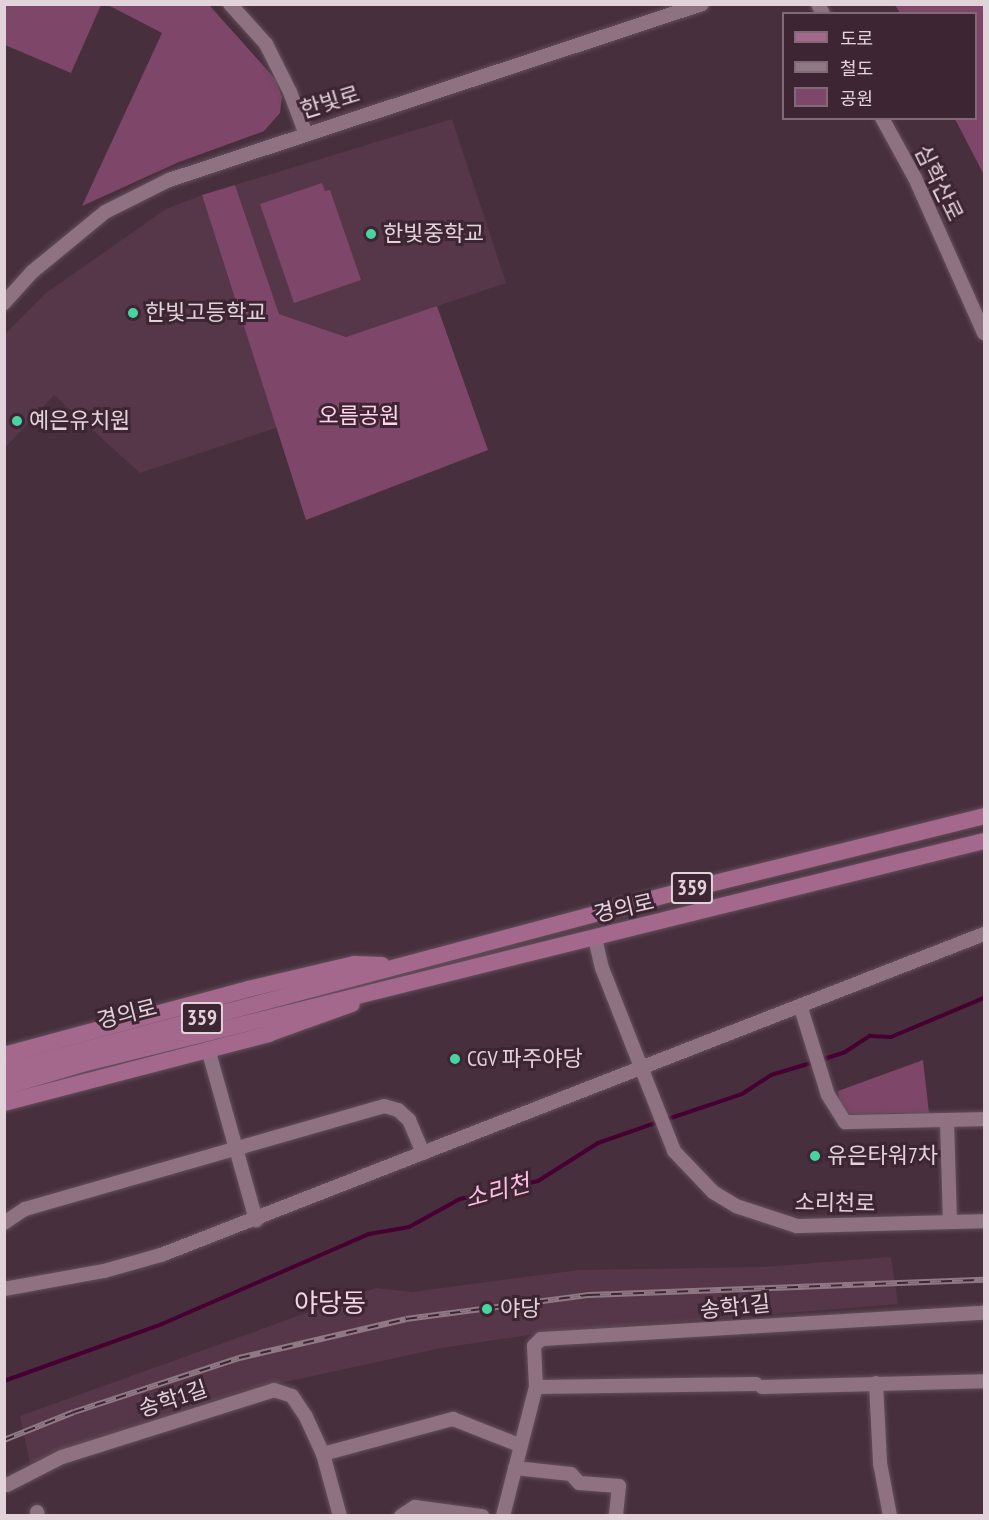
<!DOCTYPE html>
<html>
<head>
<meta charset="utf-8">
<style>
	body { margin:0 }
	#map { position:relative; width:989px; height:1520px; overflow:hidden; background:#482f3d; font-family:"PT Sans Narrow","Noto Sans KR",sans-serif }
	div>[style] { position:absolute }
	.built>* { inset:0; background:#563749 }
	.green>* { inset:0; background:#7e4668 }
	.stream>* { height:4px; margin:-2px; padding:0 2px; transform-origin:2px; border-radius:2px; background:#460032 }
	.roads { filter:drop-shadow(0 0 2px #634f5b) drop-shadow(0 0 2px #634f5b) }
	.minor>* { height:14px; margin:-7px; padding:0 7px; transform-origin:7px; border-radius:7px; background:#8e7282 }
	.major>* { height:16px; margin:-8px; padding:0 8px; transform-origin:8px; border-radius:8px; background:#a4688c }
	.rail>* { height:6px; margin-top:-3px; transform-origin:0; background:repeating-linear-gradient(90deg,#3d2533 0 11px,#8e7985 0 22px); box-sizing:border-box; border-block:2px solid #8e7985 }
	.dots>* { width:16px; height:16px; translate:-50% -50%; box-sizing:border-box; border:3px solid #3d2533; border-radius:50% }
	span { translate:-50% -50%; white-space:nowrap; text-align:center; line-height:1.15; -webkit-text-stroke:6px #3d2533; paint-order:stroke }
	.shield-label span { padding:2px 4px; background:#3d2533; border:2px solid; border-radius:4px; -webkit-text-stroke-width:0 }
	.shield-label { font-size:21px; color:#e2d2da; font-weight:700 }
	.street-label { font-size:22px; color:#e2d2da }
	.poi-label { font-size:22px; color:#e2d2da }
	.left { translate:0 -50%; text-align:left }
	.park-label { font-size:22px; color:#ffd3eb }
	.water-label { font-size:24px; color:#fdbde2; font-style:italic }
	.quarter-label { font-size:26px; color:#f3d3e4 }
	.frame { position:absolute; inset:0; border:6px solid #e2d2da; pointer-events:none }
	.legend { position:absolute; left:782px; top:12px; width:195px; height:108px; box-sizing:border-box; background:#3d2533; border:2px solid #7f6a76; margin:0; padding:8px 10px; list-style:none; font-size:18px; color:#e2d2da }
	.legend li { display:flex; align-items:center; gap:12px; height:30px }
	.legend b { width:30px; border:2px solid #7f6a76 }
</style>
</head>
<body>
<div id="map">
	<div class="built">
		<i style="clip-path:polygon(452px 119px,506px 283px,346px 337px,279px 314px,235px 185px)"></i>
		<i style="clip-path:polygon(202px 195px,279px 427px,140px 473px,54px 395px,5px 448px,5px 334px,46px 293px,166px 209px)"></i>
		<i style="clip-path:polygon(891px 1257px,898px 1304px,550px 1332px,441px 1348px,239px 1392px,30px 1463px,20px 1416px,376px 1288px,412px 1292px,579px 1270px,764px 1267px)"></i>
	</div>
	<div class="green">
		<i style="clip-path:polygon(4px 5px,5px 4px,101px 5px,71px 73px,5px 45px)"></i>
		<i style="clip-path:polygon(108px 5px,209px 5px,276px 80px,282px 97px,280px 113px,264px 131px,179px 162px,82px 206px,162px 33px)"></i>
		<i style="clip-path:polygon(895px 5px,984px 5px,984px 175px,955px 119px,976px 118px,976px 14px,900px 13px)"></i>
		<i style="clip-path:polygon(322px 183px,325px 191px,330px 190px,361px 280px,294px 303px,260px 204px)"></i>
		<i style="clip-path:polygon(235px 185px,279px 314px,346px 337px,437px 306px,488px 450px,306px 520px,202px 195px)"></i>
		<i style="clip-path:polygon(923px 1060px,929px 1113px,849px 1114px,840px 1105px,838px 1091px)"></i>
	</div>
	<div class="stream">
		<i style="left:821px;top:1060px;width:25px;rotate:-18deg"></i>
		<i style="left:845px;top:1052px;width:30px;rotate:-33deg"></i>
		<i style="left:870px;top:1036px;width:21px;rotate:3deg"></i>
		<i style="left:891px;top:1037px;width:101px;rotate:-22.8deg"></i>
		<i style="left:665px;top:1120px;width:81px;rotate:-18.7deg"></i>
		<i style="left:742px;top:1094px;width:35px;rotate:-33deg"></i>
		<i style="left:771px;top:1075px;width:45px;rotate:-16.8deg"></i>
		<i style="left:4px;top:1381px;width:168px;rotate:-19.8deg"></i>
		<i style="left:162px;top:1324px;width:226px;rotate:-23.5deg"></i>
		<i style="left:369px;top:1234px;width:41px;rotate:-9.9deg"></i>
		<i style="left:409px;top:1227px;width:58px;rotate:-28.8deg"></i>
		<i style="left:460px;top:1199px;width:80px;rotate:-13deg"></i>
		<i style="left:538px;top:1181px;width:71px;rotate:-32.3deg"></i>
		<i style="left:598px;top:1143px;width:64px;rotate:-19.3deg"></i>
	</div>
	<div class="roads">
		<div class="minor">
			<i style="left:230px;top:4px;width:54px;rotate:48deg"></i>
			<i style="left:266px;top:44px;width:54px;rotate:63.4deg"></i>
			<i style="left:290px;top:92px;width:43px;rotate:69.4deg"></i>
			<i style="left:818px;top:4px;width:11px;rotate:63deg"></i>
			<i style="left:882px;top:118px;width:68px;rotate:61.2deg"></i>
			<i style="left:915px;top:178px;width:170px;rotate:66deg"></i>
			<i style="left:4px;top:303px;width:42px;rotate:-47.9deg"></i>
			<i style="left:32px;top:272px;width:94px;rotate:-39.4deg"></i>
			<i style="left:105px;top:212px;width:72px;rotate:-26.6deg"></i>
			<i style="left:169px;top:180px;width:561px;rotate:-18.27deg"></i>
			<i style="left:595px;top:938px;width:31px;rotate:77deg"></i>
			<i style="left:602px;top:968px;width:197px;rotate:68.5deg"></i>
			<i style="left:674px;top:1151px;width:57px;rotate:46.4deg"></i>
			<i style="left:713px;top:1192px;width:27px;rotate:31deg"></i>
			<i style="left:736px;top:1206px;width:64px;rotate:18.2deg"></i>
			<i style="left:797px;top:1226px;width:187px;rotate:-1.5deg"></i>
			<i style="left:801px;top:1008px;width:91px;rotate:72.8deg"></i>
			<i style="left:828px;top:1095px;width:32px;rotate:58deg"></i>
			<i style="left:845px;top:1122px;width:139px;rotate:-1.2deg"></i>
			<i style="left:208px;top:1049px;width:178px;rotate:74.3deg"></i>
			<i style="left:947px;top:1121px;width:101px;rotate:88.3deg"></i>
			<i style="left:4px;top:1223px;width:25px;rotate:-34deg"></i>
			<i style="left:25px;top:1209px;width:373px;rotate:-16deg"></i>
			<i style="left:384px;top:1106px;width:15px;rotate:16deg"></i>
			<i style="left:398px;top:1110px;width:15px;rotate:42deg"></i>
			<i style="left:409px;top:1120px;width:36px;rotate:67deg"></i>
			<i style="left:4px;top:1289px;width:102px;rotate:-10.2deg"></i>
			<i style="left:104px;top:1271px;width:59px;rotate:-15.7deg"></i>
			<i style="left:161px;top:1255px;width:883px;rotate:-21.31deg"></i>
			<i style="left:876px;top:1383px;width:80px;rotate:87.1deg"></i>
			<i style="left:880px;top:1463px;width:54px;rotate:79.3deg"></i>
			<i style="left:536px;top:1387px;width:220px;rotate:-0.8deg"></i>
			<i style="left:762px;top:1387px;width:222px;rotate:-1.5deg"></i>
			<i style="left:323px;top:1454px;width:135px;rotate:-15.1deg"></i>
			<i style="left:453px;top:1419px;width:71px;rotate:21.5deg"></i>
			<i style="left:515px;top:1468px;width:56px;rotate:6.1deg"></i>
			<i style="left:571px;top:1474px;width:12px;rotate:48deg"></i>
			<i style="left:579px;top:1483px;width:40px;rotate:4.3deg"></i>
			<i style="left:619px;top:1486px;width:30px;rotate:96deg"></i>
			<i style="left:7px;top:1485px;width:62px;rotate:-27deg"></i>
			<i style="left:62px;top:1457px;width:222px;rotate:-17.5deg"></i>
			<i style="left:274px;top:1390px;width:19px;rotate:18deg"></i>
			<i style="left:292px;top:1396px;width:25px;rotate:56deg"></i>
			<i style="left:306px;top:1417px;width:41px;rotate:65.3deg"></i>
			<i style="left:323px;top:1454px;width:64px;rotate:74.7deg"></i>
			<i style="left:37px;top:1512px;width:4px;rotate:76deg"></i>
			<i style="left:401px;top:1516px;width:17px;rotate:-33deg"></i>
			<i style="left:415px;top:1507px;width:68px;rotate:7.7deg"></i>
			<i style="left:503px;top:1516px;width:133px;rotate:-75.7deg"></i>
			<i style="left:536px;top:1387px;width:41px;rotate:-92.8deg"></i>
			<i style="left:534px;top:1346px;width:10px;rotate:-45deg"></i>
			<i style="left:541px;top:1339px;width:444px;rotate:-3.4deg"></i>
		</div>
		<div class="major">
			<i style="left:4px;top:1055px;width:253px;rotate:-15.1deg"></i>
			<i style="left:248px;top:989px;width:109px;rotate:-13.3deg"></i>
			<i style="left:354px;top:964px;width:28px;rotate:2deg"></i>
			<i style="left:4px;top:1071px;width:701px;rotate:-14.87deg"></i>
			<i style="left:682px;top:891px;width:311px;rotate:-13.9deg"></i>
			<i style="left:4px;top:1087px;width:85px;rotate:-16.3deg"></i>
			<i style="left:86px;top:1063px;width:925px;rotate:-13.89deg"></i>
			<i style="left:4px;top:1103px;width:273px;rotate:-14.6deg"></i>
			<i style="left:268px;top:1034px;width:89px;rotate:-19.7deg"></i>
		</div>
	</div>
	<div class="rail">
		<i style="left:4px;top:1440px;width:75px;rotate:-21.8deg"></i>
		<i style="left:74px;top:1412px;width:174px;rotate:-18.1deg"></i>
		<i style="left:239px;top:1358px;width:171px;rotate:-13.1deg"></i>
		<i style="left:406px;top:1319px;width:185px;rotate:-7.5deg"></i>
		<i style="left:589px;top:1295px;width:395px;rotate:-2.2deg"></i>
	</div>
	<div class="dots">
		<i style="left:371px;top:234px;background:#47d49e"></i>
		<i style="left:133px;top:313px;background:#47d49e"></i>
		<i style="left:17px;top:421px;background:#47d49e"></i>
		<i style="left:455px;top:1059px;background:#47d49e"></i>
		<i style="left:815px;top:1156px;background:#47d49e"></i>
		<i style="left:487px;top:1309px;background:#47d49e"></i>
	</div>
	<div class="shield-label">
		<span style="left:692px;top:888px">359</span>
		<span style="left:202px;top:1018px">359</span>
	</div>
	<div class="street-label">
		<span style="left:330px;top:102px;rotate:-17deg">한빛로</span>
		<span style="left:939px;top:183px;rotate:64deg">심학산로</span>
		<span style="left:624px;top:908px;rotate:-13deg">경의로</span>
		<span style="left:127px;top:1014px;rotate:-14deg">경의로</span>
		<span style="left:835px;top:1203px;rotate:1deg">소리천로</span>
		<span style="left:735px;top:1307px;rotate:-6deg">송학1길</span>
		<span style="left:173px;top:1399px;rotate:-18deg">송학1길</span>
	</div>
	<div class="poi-label">
		<span class="left" style="left:383px;top:234px">한빛중학교</span>
		<span class="left" style="left:145px;top:313px">한빛고등학교</span>
		<span class="left" style="left:29px;top:421px">예은유치원</span>
		<span class="left" style="left:467px;top:1059px">CGV 파주야당</span>
		<span class="left" style="left:827px;top:1156px">유은타워7차</span>
		<span class="left" style="left:500px;top:1309px">야당</span>
	</div>
	<div class="park-label">
		<span style="left:359px;top:416px">오름공원</span>
	</div>
	<div class="water-label">
		<span style="left:497px;top:1191px;rotate:-15deg">소리천</span>
	</div>
	<div class="quarter-label">
		<span style="left:330px;top:1303px">야당동</span>
	</div>
	<div class="frame"></div>
	<ul class="legend">
	<li><b style="height:8px;background:#a4688c"></b>도로</li>
	<li><b style="height:8px;background:#8e7985"></b>철도</li>
	<li><b style="height:16px;background:#7e4668"></b>공원</li>
	</ul>
</div>
</body>
</html>
